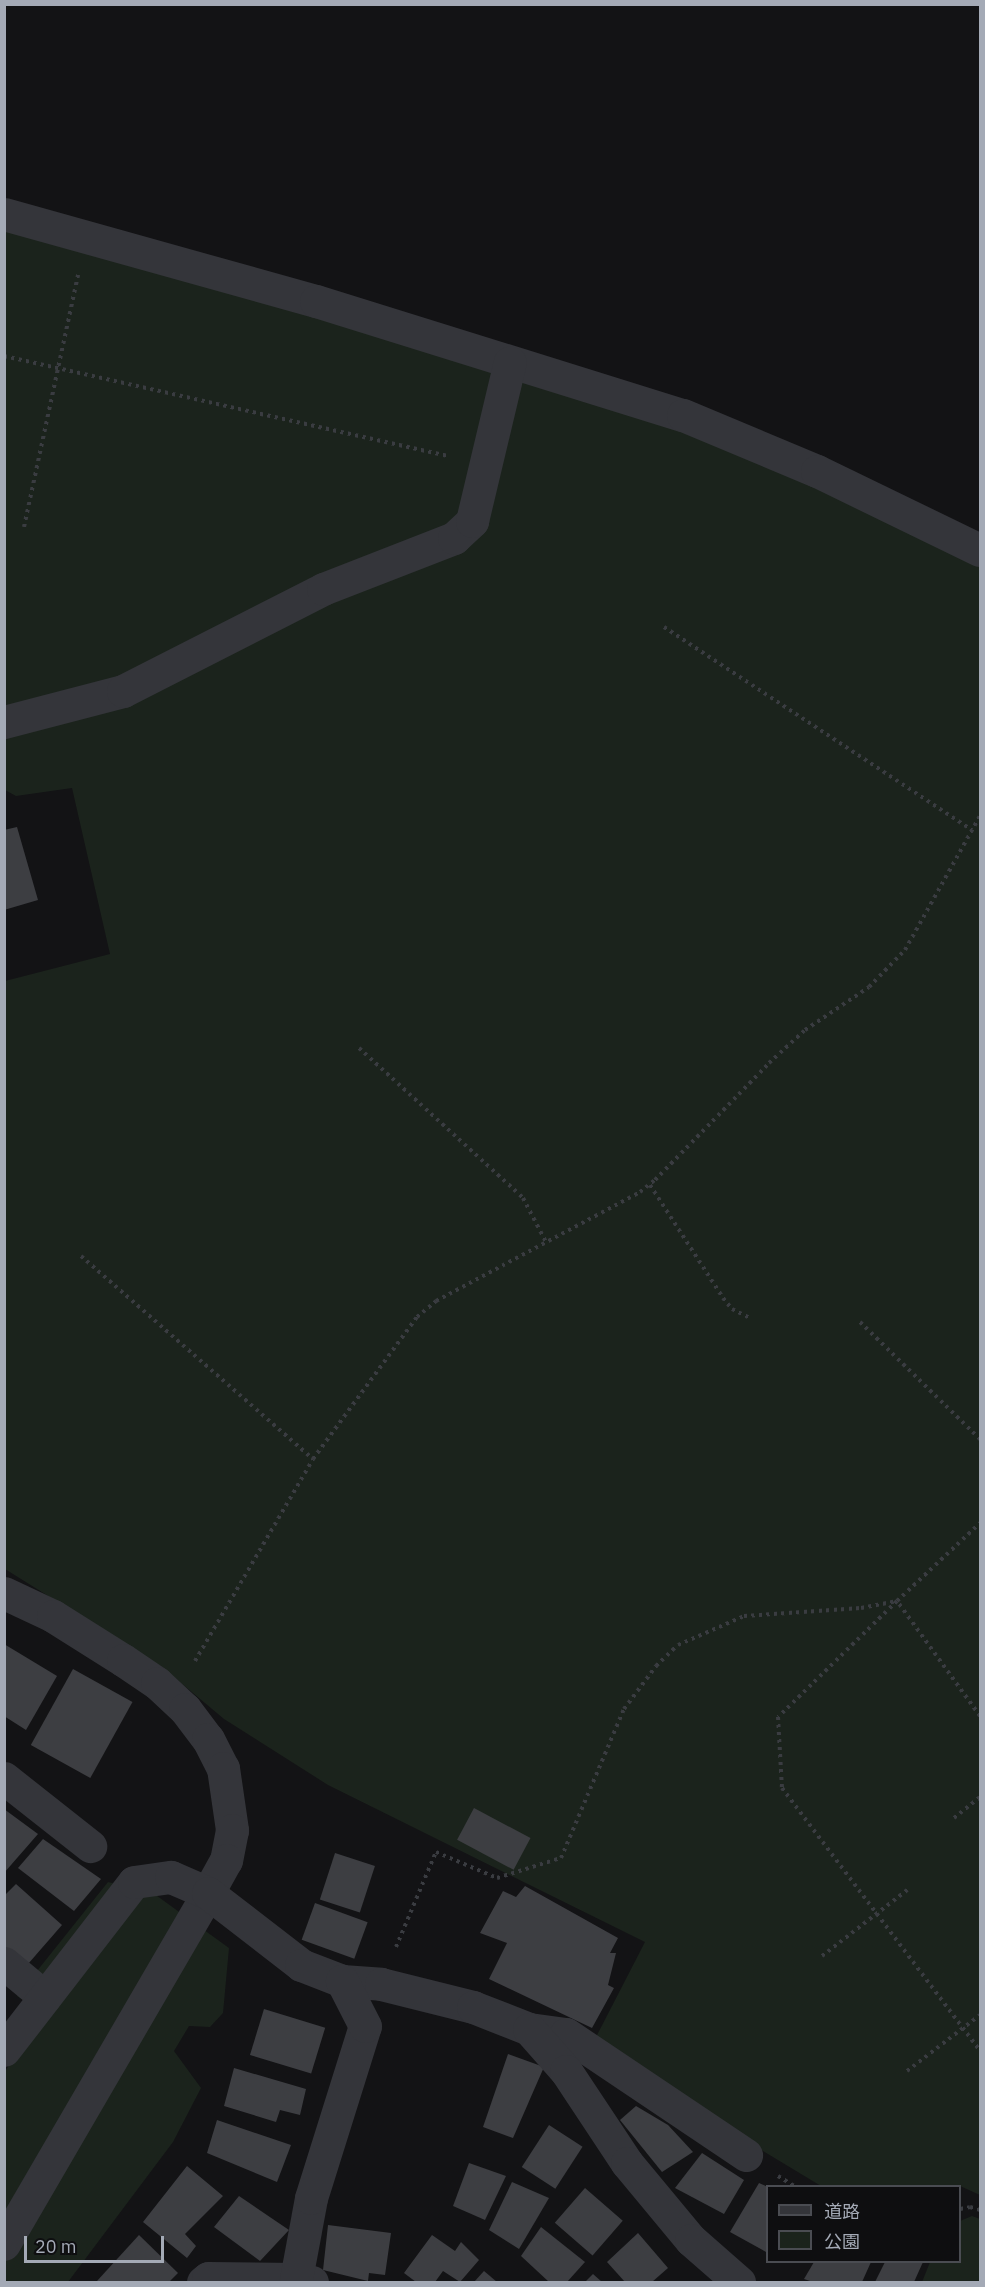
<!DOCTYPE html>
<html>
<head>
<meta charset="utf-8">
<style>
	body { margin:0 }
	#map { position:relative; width:985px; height:2287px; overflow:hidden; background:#131315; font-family:"IBM Plex Sans","Noto Sans JP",sans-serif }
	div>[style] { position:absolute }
	.green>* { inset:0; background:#1b231c }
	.building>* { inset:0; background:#3d3e42; transform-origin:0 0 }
	.path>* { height:4px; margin-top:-2px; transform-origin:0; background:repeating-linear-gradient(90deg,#3a3c41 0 3px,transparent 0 7.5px) }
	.minor>* { height:33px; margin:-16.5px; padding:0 16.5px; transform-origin:16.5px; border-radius:16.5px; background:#34353a }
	span { translate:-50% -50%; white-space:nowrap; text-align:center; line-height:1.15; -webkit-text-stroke:4.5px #0e0e10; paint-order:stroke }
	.frame { position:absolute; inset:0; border:6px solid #a4aab6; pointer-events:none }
	.legend { position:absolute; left:766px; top:2185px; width:195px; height:78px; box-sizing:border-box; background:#0e0e10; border:2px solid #4a4c52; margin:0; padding:8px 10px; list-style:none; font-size:18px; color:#a4aab6 }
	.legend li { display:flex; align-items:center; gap:12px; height:30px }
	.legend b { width:30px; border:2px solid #4a4c52 }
	.scale { position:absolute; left:24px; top:2236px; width:140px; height:27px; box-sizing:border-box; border:3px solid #a4aab6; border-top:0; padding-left:8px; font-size:18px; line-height:21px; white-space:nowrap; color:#a4aab6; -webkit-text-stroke:4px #0e0e10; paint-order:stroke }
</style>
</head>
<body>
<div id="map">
	<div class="green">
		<i style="clip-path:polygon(4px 223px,665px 417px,980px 559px,980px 2195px,960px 2186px,821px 2186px,763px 2151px,595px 2039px,645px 1942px,328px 1785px,224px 1719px,162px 1667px,5px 1569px,5px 981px,110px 954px,72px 788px,16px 796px,5px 790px)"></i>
		<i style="clip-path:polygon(108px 1882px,153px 1893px,229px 1948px,223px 2013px,210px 2027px,189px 2026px,174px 2051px,201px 2088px,173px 2142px,68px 2282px,5px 2282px,5px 2071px,45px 2014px,17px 1996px)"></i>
		<i style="clip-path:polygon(972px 2216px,980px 2219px,980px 2282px,922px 2282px,930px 2262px,960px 2262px,960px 2221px)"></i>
	</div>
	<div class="building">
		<i style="clip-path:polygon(17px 827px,38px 900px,4px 910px,4px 830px)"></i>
		<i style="clip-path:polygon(4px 1644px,57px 1676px,26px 1730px,4px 1716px)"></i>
		<i style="left:73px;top:1669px;width:68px;height:87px;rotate:29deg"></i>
		<i style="left:474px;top:1808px;width:64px;height:36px;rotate:28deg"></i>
		<i style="clip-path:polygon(4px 1809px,38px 1834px,4px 1873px)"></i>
		<i style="clip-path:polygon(43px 1839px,101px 1879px,74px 1911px,18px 1868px)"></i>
		<i style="left:335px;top:1853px;width:42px;height:49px;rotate:18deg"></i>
		<i style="clip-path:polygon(16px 1884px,62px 1925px,28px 1964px,4px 1946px,4px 1896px)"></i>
		<i style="clip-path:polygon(525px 1886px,618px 1938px,610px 1953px,616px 1953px,608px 1985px,614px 1988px,592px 2028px,489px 1979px,507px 1943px,480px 1933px,503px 1891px,516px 1897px)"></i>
		<i style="left:315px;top:1903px;width:56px;height:39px;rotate:20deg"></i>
		<i style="left:264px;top:2009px;width:64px;height:48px;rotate:17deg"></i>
		<i style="clip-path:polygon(508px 2054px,544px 2067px,513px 2138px,483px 2127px)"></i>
		<i style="clip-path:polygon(234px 2068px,306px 2089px,300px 2115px,280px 2110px,276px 2122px,224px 2106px)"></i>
		<i style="clip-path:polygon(636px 2106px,668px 2125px,693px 2152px,662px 2172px,620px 2120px)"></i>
		<i style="clip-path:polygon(217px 2120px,291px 2145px,277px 2182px,207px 2153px)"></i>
		<i style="left:549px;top:2125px;width:40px;height:50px;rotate:33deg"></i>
		<i style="clip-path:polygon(702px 2153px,744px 2180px,724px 2214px,675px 2188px)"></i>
		<i style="clip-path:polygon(469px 2163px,506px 2176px,485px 2220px,453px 2206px)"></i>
		<i style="clip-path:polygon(187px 2166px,223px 2196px,185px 2234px,196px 2246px,187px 2258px,143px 2222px)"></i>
		<i style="clip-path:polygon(512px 2182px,549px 2198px,519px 2249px,489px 2230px)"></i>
		<i style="clip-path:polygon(759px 2183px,768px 2187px,768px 2253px,730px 2232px)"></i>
		<i style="left:585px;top:2188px;width:50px;height:46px;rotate:41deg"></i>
		<i style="clip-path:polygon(239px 2196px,289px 2230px,260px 2261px,214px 2227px)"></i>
		<i style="clip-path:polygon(328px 2225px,391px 2233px,385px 2275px,369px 2273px,368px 2281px,323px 2270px)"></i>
		<i style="clip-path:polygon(541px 2227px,585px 2262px,567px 2282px,549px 2282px,521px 2256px)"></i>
		<i style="clip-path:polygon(638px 2233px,668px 2268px,652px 2282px,625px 2282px,607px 2262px)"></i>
		<i style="clip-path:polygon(139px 2235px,178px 2273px,169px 2282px,97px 2281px)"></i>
		<i style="clip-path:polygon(432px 2235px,455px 2251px,461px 2242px,479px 2260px,460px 2282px,443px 2271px,435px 2282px,416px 2282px,404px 2273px)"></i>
		<i style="clip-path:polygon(814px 2262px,871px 2262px,862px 2282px,813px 2282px,804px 2279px)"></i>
		<i style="clip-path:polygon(885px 2262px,923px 2262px,914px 2282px,875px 2282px)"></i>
		<i style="clip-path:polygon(484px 2271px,497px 2282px,474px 2282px)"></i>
		<i style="clip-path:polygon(593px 2274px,602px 2282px,585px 2282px)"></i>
	</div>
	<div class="path">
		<i style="left:4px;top:356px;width:454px;rotate:12.7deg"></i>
		<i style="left:24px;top:527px;width:258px;rotate:-77.9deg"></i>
		<i style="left:664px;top:627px;width:369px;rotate:33.4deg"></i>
		<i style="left:359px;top:1048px;width:222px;rotate:42.4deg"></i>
		<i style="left:523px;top:1198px;width:50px;rotate:62.4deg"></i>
		<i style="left:650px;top:1185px;width:135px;rotate:57.1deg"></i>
		<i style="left:723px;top:1298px;width:14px;rotate:51deg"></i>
		<i style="left:732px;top:1309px;width:20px;rotate:27deg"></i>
		<i style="left:81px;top:1256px;width:308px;rotate:41.2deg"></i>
		<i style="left:860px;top:1322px;width:168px;rotate:44.3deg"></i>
		<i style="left:195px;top:1661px;width:234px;rotate:-59.7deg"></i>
		<i style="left:313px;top:1459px;width:176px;rotate:-53.8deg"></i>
		<i style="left:417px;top:1317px;width:25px;rotate:-40deg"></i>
		<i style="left:436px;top:1301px;width:231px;rotate:-28.1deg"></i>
		<i style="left:640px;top:1192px;width:19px;rotate:-39deg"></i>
		<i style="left:655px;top:1180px;width:163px;rotate:-45.7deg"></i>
		<i style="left:769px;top:1063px;width:49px;rotate:-42.5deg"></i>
		<i style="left:805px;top:1030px;width:77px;rotate:-33.9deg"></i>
		<i style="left:869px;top:987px;width:52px;rotate:-45.8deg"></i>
		<i style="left:905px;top:950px;width:154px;rotate:-60.8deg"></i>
		<i style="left:980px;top:1716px;width:142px;rotate:-125.8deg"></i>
		<i style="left:897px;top:1601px;width:166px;rotate:135.7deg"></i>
		<i style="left:778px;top:1717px;width:71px;rotate:86.8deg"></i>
		<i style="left:782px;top:1788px;width:329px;rotate:53deg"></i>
		<i style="left:954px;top:1818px;width:33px;rotate:-39deg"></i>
		<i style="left:396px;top:1947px;width:103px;rotate:-67.2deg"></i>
		<i style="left:436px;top:1852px;width:66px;rotate:23.1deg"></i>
		<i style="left:497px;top:1878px;width:67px;rotate:-17.4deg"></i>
		<i style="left:561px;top:1858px;width:162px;rotate:-67.1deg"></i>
		<i style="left:624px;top:1709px;width:54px;rotate:-53.3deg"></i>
		<i style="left:656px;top:1666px;width:30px;rotate:-44deg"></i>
		<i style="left:678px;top:1645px;width:72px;rotate:-23.7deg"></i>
		<i style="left:744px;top:1616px;width:117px;rotate:-3.9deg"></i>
		<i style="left:861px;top:1608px;width:37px;rotate:-11deg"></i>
		<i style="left:897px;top:1601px;width:114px;rotate:-43.2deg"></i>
		<i style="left:822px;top:1956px;width:108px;rotate:-37.8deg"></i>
		<i style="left:907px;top:2071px;width:92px;rotate:-37.5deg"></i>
		<i style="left:778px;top:2176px;width:19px;rotate:32deg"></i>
		<i style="left:960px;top:2209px;width:10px;rotate:-11deg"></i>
		<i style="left:970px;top:2207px;width:10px;rotate:17deg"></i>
	</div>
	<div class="minor">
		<i style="left:4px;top:214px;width:324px;rotate:15.6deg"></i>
		<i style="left:316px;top:301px;width:384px;rotate:17.3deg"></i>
		<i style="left:683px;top:415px;width:145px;rotate:22.7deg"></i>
		<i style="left:817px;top:471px;width:181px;rotate:25.9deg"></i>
		<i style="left:4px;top:722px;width:123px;rotate:-14.6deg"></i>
		<i style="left:123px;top:691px;width:225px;rotate:-27deg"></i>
		<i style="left:323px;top:589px;width:141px;rotate:-21.3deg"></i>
		<i style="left:454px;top:538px;width:25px;rotate:-43deg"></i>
		<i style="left:472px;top:521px;width:163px;rotate:-76.6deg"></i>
		<i style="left:4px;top:1593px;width:54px;rotate:25.1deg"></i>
		<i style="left:53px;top:1616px;width:83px;rotate:32.2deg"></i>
		<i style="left:123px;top:1660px;width:41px;rotate:34.1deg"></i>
		<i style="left:157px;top:1683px;width:38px;rotate:43deg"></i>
		<i style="left:185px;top:1709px;width:38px;rotate:53deg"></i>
		<i style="left:208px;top:1739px;width:33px;rotate:63deg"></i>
		<i style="left:223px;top:1768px;width:63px;rotate:81.7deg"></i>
		<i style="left:232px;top:1830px;width:31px;rotate:101deg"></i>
		<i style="left:226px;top:1860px;width:38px;rotate:119deg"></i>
		<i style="left:208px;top:1893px;width:406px;rotate:120.2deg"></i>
		<i style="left:4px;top:1778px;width:110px;rotate:38.3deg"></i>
		<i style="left:4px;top:1963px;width:53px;rotate:39.7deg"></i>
		<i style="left:529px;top:2029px;width:37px;rotate:8deg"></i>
		<i style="left:566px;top:2034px;width:217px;rotate:33.9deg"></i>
		<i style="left:4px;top:2050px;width:212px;rotate:-52.3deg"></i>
		<i style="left:134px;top:1882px;width:37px;rotate:-8deg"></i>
		<i style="left:171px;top:1877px;width:40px;rotate:23.4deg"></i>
		<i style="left:208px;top:1893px;width:118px;rotate:37.7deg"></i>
		<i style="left:301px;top:1965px;width:44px;rotate:21.3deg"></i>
		<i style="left:342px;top:1981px;width:39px;rotate:4deg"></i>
		<i style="left:381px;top:1984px;width:95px;rotate:14deg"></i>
		<i style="left:473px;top:2007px;width:60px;rotate:21.4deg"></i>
		<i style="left:529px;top:2029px;width:56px;rotate:48.6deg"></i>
		<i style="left:566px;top:2071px;width:110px;rotate:56.5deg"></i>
		<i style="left:627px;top:2163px;width:100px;rotate:50.3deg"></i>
		<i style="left:691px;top:2240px;width:64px;rotate:41.2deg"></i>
		<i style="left:203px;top:2282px;width:6px;rotate:-39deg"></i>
		<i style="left:208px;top:2278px;width:88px;rotate:0.7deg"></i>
		<i style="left:312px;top:2282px;width:16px;rotate:-169deg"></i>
		<i style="left:296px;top:2279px;width:82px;rotate:-79.5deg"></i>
		<i style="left:311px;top:2198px;width:180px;rotate:-72.6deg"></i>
		<i style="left:365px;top:2026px;width:51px;rotate:-117.1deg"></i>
	</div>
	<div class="frame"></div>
	<ul class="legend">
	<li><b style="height:8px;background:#34353a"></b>道路</li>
	<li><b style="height:16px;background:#1b231c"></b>公園</li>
	</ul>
	<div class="scale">20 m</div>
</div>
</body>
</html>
